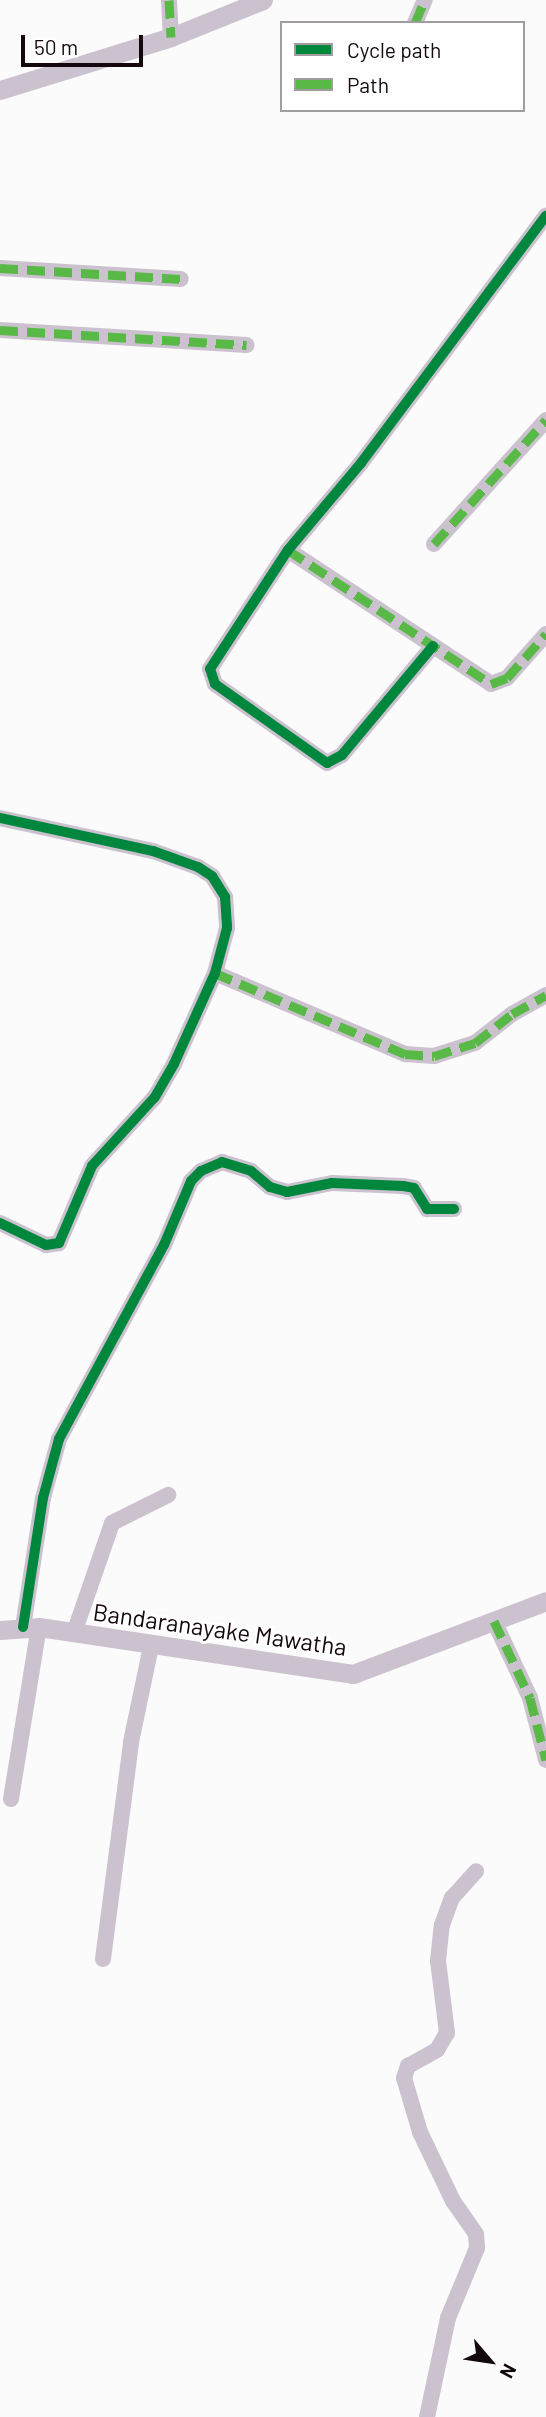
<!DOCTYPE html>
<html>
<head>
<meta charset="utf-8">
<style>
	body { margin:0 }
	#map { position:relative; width:546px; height:2417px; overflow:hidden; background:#fbfbfb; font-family:Barlow,sans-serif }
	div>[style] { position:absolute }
	.minor>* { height:16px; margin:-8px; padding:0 8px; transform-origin:8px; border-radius:8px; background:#cbc1cf }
	.tertiary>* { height:19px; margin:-9.5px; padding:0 9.5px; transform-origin:9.5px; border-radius:9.5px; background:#cbc1cf }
	.quiet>* { height:9px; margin-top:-4.5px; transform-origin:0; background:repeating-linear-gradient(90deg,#58b947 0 18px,transparent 0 27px) }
	.cycleway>* { height:10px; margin:-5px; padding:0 5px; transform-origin:5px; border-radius:5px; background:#00873e }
	span { translate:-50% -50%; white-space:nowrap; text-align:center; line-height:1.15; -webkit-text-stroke:6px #fff; paint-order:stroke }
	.street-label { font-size:24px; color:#14080e }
	.legend { position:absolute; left:280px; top:21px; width:245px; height:91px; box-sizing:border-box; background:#fff; border:2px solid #a19c9f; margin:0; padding:9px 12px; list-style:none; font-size:21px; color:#14080e }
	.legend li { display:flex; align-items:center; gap:14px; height:35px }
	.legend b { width:35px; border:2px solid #a19c9f }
	.north { position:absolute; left:455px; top:2326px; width:70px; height:70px; -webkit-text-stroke:5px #fff; paint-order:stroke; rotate:119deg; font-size:19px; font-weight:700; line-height:28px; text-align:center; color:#14080e }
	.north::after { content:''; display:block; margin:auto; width:24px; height:32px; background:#14080e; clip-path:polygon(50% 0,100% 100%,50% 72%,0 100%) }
	.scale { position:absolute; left:21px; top:35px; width:122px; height:32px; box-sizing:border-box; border:4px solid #14080e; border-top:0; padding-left:9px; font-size:21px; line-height:24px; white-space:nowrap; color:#14080e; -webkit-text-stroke:5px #fff; paint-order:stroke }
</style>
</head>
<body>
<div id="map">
	<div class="minor">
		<i style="left:169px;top:0;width:37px;rotate:87deg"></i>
		<i style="left:415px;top:23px;width:25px;rotate:-67deg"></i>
		<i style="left:0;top:268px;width:181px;rotate:3.5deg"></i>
		<i style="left:0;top:330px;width:247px;rotate:3.5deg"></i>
		<i style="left:434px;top:544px;width:167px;rotate:-47.9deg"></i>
		<i style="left:288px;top:550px;width:243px;rotate:33.4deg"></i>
		<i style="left:491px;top:684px;width:17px;rotate:-21deg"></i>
		<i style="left:507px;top:678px;width:59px;rotate:-48.4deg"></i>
		<i style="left:433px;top:646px;width:142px;rotate:129.9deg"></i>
		<i style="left:342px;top:755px;width:17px;rotate:152deg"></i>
		<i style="left:327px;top:763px;width:137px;rotate:-144.8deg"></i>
		<i style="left:215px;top:684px;width:16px;rotate:-108deg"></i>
		<i style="left:210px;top:669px;width:142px;rotate:-56.8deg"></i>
		<i style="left:288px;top:550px;width:114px;rotate:-50deg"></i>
		<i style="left:361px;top:463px;width:309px;rotate:-53.2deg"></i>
		<i style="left:0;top:818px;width:157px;rotate:12.2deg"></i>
		<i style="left:153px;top:851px;width:48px;rotate:19.6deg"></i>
		<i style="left:198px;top:867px;width:17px;rotate:33deg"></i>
		<i style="left:212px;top:876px;width:25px;rotate:58deg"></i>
		<i style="left:225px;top:897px;width:31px;rotate:86deg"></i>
		<i style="left:227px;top:928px;width:47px;rotate:104.9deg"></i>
		<i style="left:215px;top:973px;width:100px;rotate:114.3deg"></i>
		<i style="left:174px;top:1064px;width:39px;rotate:120deg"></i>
		<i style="left:154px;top:1098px;width:92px;rotate:132.4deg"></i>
		<i style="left:92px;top:1166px;width:84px;rotate:113.2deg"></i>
		<i style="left:59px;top:1243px;width:13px;rotate:171deg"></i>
		<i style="left:46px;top:1245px;width:51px;rotate:-154.4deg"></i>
		<i style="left:215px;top:973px;width:207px;rotate:23.1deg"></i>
		<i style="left:405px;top:1054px;width:29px;rotate:4deg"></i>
		<i style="left:434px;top:1056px;width:43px;rotate:-17.6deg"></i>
		<i style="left:475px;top:1043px;width:47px;rotate:-38.1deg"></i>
		<i style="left:512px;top:1014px;width:39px;rotate:-29deg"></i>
		<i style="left:494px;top:1621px;width:85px;rotate:64.9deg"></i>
		<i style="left:530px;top:1698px;width:64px;rotate:75.5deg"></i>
		<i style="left:23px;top:1627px;width:131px;rotate:-81.2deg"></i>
		<i style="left:43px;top:1498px;width:61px;rotate:-74.8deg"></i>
		<i style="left:59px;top:1439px;width:221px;rotate:-61.6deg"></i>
		<i style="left:164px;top:1245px;width:69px;rotate:-67.1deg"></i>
		<i style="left:191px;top:1181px;width:14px;rotate:-45deg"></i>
		<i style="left:201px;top:1171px;width:23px;rotate:-23deg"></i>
		<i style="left:222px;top:1162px;width:30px;rotate:17deg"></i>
		<i style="left:251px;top:1171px;width:25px;rotate:40deg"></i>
		<i style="left:270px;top:1187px;width:18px;rotate:16deg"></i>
		<i style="left:287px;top:1192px;width:46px;rotate:-11.3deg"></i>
		<i style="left:332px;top:1183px;width:71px;rotate:2.4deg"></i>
		<i style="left:403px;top:1186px;width:11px;rotate:10deg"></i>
		<i style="left:414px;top:1188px;width:25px;rotate:58deg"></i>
		<i style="left:427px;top:1209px;width:27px"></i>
		<i style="left:74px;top:1633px;width:116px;rotate:-70.9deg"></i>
		<i style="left:112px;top:1523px;width:63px;rotate:-26.6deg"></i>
		<i style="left:11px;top:1799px;width:174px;rotate:-80.8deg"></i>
		<i style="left:103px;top:1959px;width:219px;rotate:-82.6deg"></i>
		<i style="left:131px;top:1742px;width:98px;rotate:-78.2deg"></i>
		<i style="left:427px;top:2417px;width:101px;rotate:-78deg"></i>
		<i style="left:448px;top:2318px;width:76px;rotate:-67.5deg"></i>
		<i style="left:477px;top:2248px;width:14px;rotate:-94deg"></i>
		<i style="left:476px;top:2234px;width:40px;rotate:-124.9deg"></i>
		<i style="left:453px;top:2201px;width:76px;rotate:-115.6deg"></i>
		<i style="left:420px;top:2132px;width:56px;rotate:-106.5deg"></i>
		<i style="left:404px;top:2078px;width:13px;rotate:-72deg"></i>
		<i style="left:408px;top:2066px;width:33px;rotate:-29deg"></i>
		<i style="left:437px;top:2050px;width:20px;rotate:-60deg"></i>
		<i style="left:447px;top:2033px;width:73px;rotate:-97.1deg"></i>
		<i style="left:438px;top:1961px;width:36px;rotate:-84deg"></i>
		<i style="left:442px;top:1925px;width:29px;rotate:-70deg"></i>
		<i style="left:452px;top:1898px;width:36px;rotate:-48deg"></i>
	</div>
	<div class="tertiary">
		<i style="left:0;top:90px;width:179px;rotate:-17.2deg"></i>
		<i style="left:171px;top:37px;width:99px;rotate:-21.9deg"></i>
		<i style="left:0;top:1630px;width:39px;rotate:-4deg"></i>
		<i style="left:39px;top:1627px;width:317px;rotate:8.5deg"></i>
		<i style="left:353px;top:1674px;width:206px;rotate:-20.7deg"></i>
	</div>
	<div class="quiet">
		<i style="left:169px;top:0;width:37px;rotate:87deg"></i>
		<i style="left:415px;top:23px;width:25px;rotate:-67deg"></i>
		<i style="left:0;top:268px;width:181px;rotate:3.5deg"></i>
		<i style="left:0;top:330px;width:247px;rotate:3.5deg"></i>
		<i style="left:434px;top:544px;width:167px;rotate:-47.9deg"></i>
		<i style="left:288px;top:550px;width:243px;rotate:33.4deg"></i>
		<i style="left:491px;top:684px;width:17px;rotate:-21deg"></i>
		<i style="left:507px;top:678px;width:59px;rotate:-48.4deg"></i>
		<i style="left:215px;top:973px;width:207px;rotate:23.1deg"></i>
		<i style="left:405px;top:1054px;width:29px;rotate:4deg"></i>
		<i style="left:434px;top:1056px;width:43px;rotate:-17.6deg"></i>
		<i style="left:475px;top:1043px;width:47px;rotate:-38.1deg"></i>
		<i style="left:512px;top:1014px;width:39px;rotate:-29deg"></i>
		<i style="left:494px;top:1621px;width:85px;rotate:64.9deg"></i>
		<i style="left:530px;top:1698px;width:64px;rotate:75.5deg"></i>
	</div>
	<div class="cycleway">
		<i style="left:433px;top:646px;width:142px;rotate:129.9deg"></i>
		<i style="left:342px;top:755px;width:17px;rotate:152deg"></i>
		<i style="left:327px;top:763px;width:137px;rotate:-144.8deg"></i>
		<i style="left:215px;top:684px;width:16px;rotate:-108deg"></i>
		<i style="left:210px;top:669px;width:142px;rotate:-56.8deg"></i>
		<i style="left:288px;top:550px;width:114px;rotate:-50deg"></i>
		<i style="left:361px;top:463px;width:309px;rotate:-53.2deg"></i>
		<i style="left:0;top:818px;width:157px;rotate:12.2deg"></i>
		<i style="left:153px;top:851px;width:48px;rotate:19.6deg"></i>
		<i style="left:198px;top:867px;width:17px;rotate:33deg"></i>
		<i style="left:212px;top:876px;width:25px;rotate:58deg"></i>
		<i style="left:225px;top:897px;width:31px;rotate:86deg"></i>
		<i style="left:227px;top:928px;width:47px;rotate:104.9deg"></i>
		<i style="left:215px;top:973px;width:100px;rotate:114.3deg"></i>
		<i style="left:174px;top:1064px;width:39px;rotate:120deg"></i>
		<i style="left:154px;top:1098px;width:92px;rotate:132.4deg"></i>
		<i style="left:92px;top:1166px;width:84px;rotate:113.2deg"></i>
		<i style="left:59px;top:1243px;width:13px;rotate:171deg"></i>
		<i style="left:46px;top:1245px;width:51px;rotate:-154.4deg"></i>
		<i style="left:23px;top:1627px;width:131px;rotate:-81.2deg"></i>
		<i style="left:43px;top:1498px;width:61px;rotate:-74.8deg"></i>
		<i style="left:59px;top:1439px;width:221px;rotate:-61.6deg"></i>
		<i style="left:164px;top:1245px;width:69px;rotate:-67.1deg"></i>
		<i style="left:191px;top:1181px;width:14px;rotate:-45deg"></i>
		<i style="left:201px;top:1171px;width:23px;rotate:-23deg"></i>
		<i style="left:222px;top:1162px;width:30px;rotate:17deg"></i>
		<i style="left:251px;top:1171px;width:25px;rotate:40deg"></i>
		<i style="left:270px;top:1187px;width:18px;rotate:16deg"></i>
		<i style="left:287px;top:1192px;width:46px;rotate:-11.3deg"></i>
		<i style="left:332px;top:1183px;width:71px;rotate:2.4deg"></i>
		<i style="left:403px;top:1186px;width:11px;rotate:10deg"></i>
		<i style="left:414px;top:1188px;width:25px;rotate:58deg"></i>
		<i style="left:427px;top:1209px;width:27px"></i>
	</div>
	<div class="street-label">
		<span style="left:220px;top:1629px;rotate:8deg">Bandaranayake Mawatha</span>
	</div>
	<ul class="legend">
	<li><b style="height:9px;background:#00873e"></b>Cycle path</li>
	<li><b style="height:9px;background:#58b947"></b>Path</li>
	</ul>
	<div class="north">N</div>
	<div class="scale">50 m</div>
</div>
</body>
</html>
